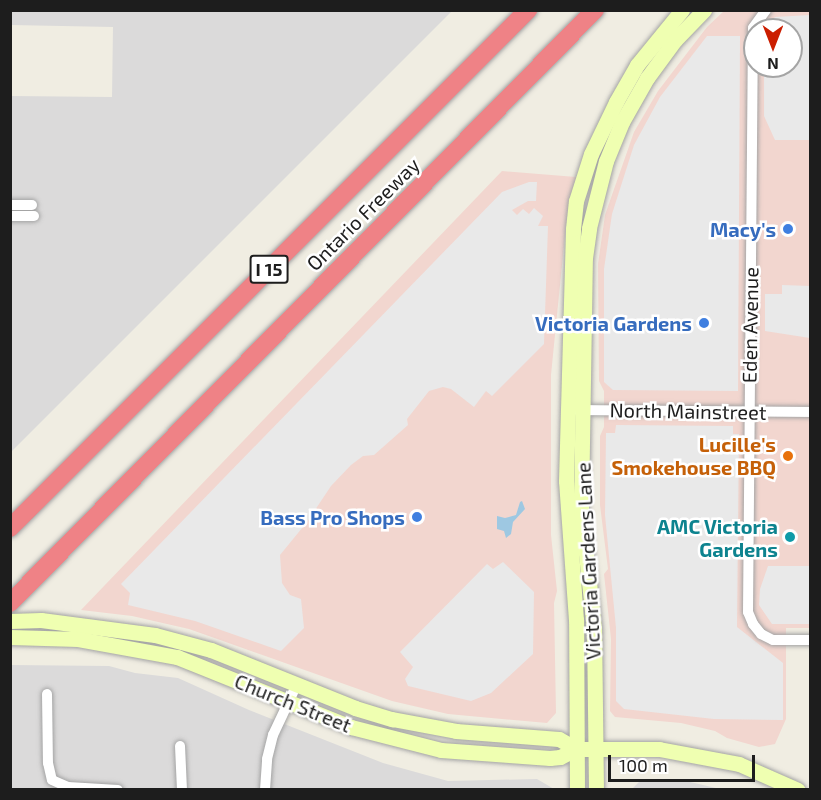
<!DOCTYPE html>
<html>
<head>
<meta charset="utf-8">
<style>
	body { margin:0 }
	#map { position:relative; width:821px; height:800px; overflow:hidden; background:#f0ede2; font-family:"Exo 2",sans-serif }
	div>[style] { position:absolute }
	.residential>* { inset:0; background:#dbdada }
	.commercial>* { inset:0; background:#f2d6cf }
	.parking>* { inset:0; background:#e9e9e9 }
	.water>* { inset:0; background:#9ec8e2 }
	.roads { filter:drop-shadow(0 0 2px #a4a4a4) drop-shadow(0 0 2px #a4a4a4) }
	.street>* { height:10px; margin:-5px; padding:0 5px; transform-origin:5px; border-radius:5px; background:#fff }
	.secondary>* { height:15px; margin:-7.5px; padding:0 7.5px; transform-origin:7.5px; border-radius:7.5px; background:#efffb1 }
	.highway>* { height:18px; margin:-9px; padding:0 9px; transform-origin:9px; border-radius:9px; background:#ef8286 }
	.dots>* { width:16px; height:16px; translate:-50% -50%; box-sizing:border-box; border:3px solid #fff; border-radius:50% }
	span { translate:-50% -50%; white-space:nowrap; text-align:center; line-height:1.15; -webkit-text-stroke:5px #fff; paint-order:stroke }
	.shield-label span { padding:2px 4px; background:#fff; border:2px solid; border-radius:4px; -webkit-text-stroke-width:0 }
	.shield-label { font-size:18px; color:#1d1d1d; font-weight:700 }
	.street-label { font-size:20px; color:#1d1d1d }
	.shop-label { font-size:20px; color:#366cbe; font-weight:700 }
	.right { translate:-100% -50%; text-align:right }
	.food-label { font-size:20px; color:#c56008; font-weight:700 }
	.culture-label { font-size:20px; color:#0d838f; font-weight:700 }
	.frame { position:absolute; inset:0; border:12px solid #1d1d1d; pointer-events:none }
	.north { position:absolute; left:743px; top:18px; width:60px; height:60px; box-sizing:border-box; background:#fff; border:2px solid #a5a5a5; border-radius:50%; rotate:180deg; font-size:16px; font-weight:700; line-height:24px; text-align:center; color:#1d1d1d }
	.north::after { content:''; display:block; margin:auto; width:21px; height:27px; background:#cb1e00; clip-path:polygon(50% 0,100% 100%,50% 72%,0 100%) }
	.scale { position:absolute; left:608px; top:755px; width:147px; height:27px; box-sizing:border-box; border:3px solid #1d1d1d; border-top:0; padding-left:8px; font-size:18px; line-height:21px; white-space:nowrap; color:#1d1d1d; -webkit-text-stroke:4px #fff; paint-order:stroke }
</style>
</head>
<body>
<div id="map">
	<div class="residential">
		<i style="clip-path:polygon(11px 11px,452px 11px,11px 452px,11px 96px,112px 97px,113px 27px,11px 25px)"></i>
		<i style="clip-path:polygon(11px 665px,109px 666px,135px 673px,178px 678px,249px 710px,383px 763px,448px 781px,537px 779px,554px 789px,11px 790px)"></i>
		<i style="clip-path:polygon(641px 780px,686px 781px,720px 789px,632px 789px)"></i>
	</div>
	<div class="commercial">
		<i style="clip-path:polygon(evenodd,724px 11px,810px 11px,810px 628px,786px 628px,786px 719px,775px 744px,759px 747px,727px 738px,715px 731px,681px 723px,615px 717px,610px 711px,611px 639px,604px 574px,608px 569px,600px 505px,600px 436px,604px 427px,604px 391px,599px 381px,598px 264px,605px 215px,634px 132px,658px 91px,707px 27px,724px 11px,755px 30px,791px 30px,791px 66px,755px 66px,755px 30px)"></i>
		<i style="clip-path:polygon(502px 171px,576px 177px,566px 225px,551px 375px,551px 535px,557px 591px,554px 603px,556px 713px,547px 723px,448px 714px,392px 701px,189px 629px,132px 616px,81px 610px)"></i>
	</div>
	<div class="parking">
		<i style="clip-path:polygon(810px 15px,810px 140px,775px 140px,764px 116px,764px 66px,791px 66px,791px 30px,765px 30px,775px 17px)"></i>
		<i style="clip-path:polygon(707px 36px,740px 36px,738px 391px,613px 390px,604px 382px,604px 269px,612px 214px,634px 145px,660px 97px)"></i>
		<i style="clip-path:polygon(529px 182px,537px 182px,536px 201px,528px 201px,512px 210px,517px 215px,523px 209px,529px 214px,534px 208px,543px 216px,538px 226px,548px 226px,544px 344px,492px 396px,486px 391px,474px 407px,451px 389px,443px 387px,429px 391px,407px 419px,408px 425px,374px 455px,363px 456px,351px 465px,331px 486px,307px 522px,280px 555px,282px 583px,290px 595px,301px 599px,304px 628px,281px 651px,195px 621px,128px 605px,130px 593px,121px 584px,502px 192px)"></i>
		<i style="clip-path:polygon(782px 285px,810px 286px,810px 338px,765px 331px,765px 294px,782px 294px)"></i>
		<i style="clip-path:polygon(616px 425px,733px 426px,733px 434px,739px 434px,737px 627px,783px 663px,783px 720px,714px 719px,624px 709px,616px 701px,616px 628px,605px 515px,606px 433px,615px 433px)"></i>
		<i style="clip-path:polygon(503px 562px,534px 592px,533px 654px,491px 693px,471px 701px,408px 686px,405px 679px,413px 667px,400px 652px,487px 564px,493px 569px)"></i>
		<i style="clip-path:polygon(768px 566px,810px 566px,810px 624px,772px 624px,759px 605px,760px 589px)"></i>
	</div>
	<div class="water">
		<i style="clip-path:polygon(522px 501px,525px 509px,513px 522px,511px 534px,506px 538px,504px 531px,497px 529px,497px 516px,505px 518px,516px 515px,520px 502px)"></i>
	</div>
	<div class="roads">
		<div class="street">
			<i style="left:766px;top:10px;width:22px;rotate:126deg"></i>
			<i style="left:753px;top:28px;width:584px;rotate:90.49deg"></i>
			<i style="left:748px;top:612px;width:13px;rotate:67deg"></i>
			<i style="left:753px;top:624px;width:13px;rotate:51deg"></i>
			<i style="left:761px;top:634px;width:13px;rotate:27deg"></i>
			<i style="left:773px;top:640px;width:37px"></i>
			<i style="left:10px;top:205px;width:22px"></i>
			<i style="left:10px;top:216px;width:24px"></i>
			<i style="left:577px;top:410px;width:233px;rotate:0.5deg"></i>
			<i style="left:47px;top:694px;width:69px;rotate:89.2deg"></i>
			<i style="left:48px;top:763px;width:17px;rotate:77deg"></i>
			<i style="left:52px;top:780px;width:17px;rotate:24deg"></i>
			<i style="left:68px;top:787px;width:50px;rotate:3.4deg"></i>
			<i style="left:180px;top:746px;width:44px;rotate:87.4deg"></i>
			<i style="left:265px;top:790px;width:31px;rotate:-86deg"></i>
			<i style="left:267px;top:759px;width:25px;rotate:-76deg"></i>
			<i style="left:273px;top:735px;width:56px;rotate:-64.8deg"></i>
		</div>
		<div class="secondary">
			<i style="left:10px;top:621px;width:31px;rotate:-2deg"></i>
			<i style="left:41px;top:620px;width:115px;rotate:7.5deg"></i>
			<i style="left:155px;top:635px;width:58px;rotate:15deg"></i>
			<i style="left:211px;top:650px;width:155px;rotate:21.9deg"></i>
			<i style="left:355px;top:708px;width:39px;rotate:17deg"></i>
			<i style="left:392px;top:719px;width:65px;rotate:10.6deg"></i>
			<i style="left:456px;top:731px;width:103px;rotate:4.4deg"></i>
			<i style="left:559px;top:739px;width:20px;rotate:30deg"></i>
			<i style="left:10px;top:637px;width:68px;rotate:1.7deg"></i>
			<i style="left:78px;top:639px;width:101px;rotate:10.3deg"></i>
			<i style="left:177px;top:657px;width:188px;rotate:21.9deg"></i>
			<i style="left:351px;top:727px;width:93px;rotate:14.3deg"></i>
			<i style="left:441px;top:750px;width:109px;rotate:4.2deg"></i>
			<i style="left:550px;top:758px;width:10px;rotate:-6deg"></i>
			<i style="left:560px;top:757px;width:18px;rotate:-27deg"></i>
			<i style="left:576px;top:749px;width:83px"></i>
			<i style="left:659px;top:749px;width:81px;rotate:10.6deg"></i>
			<i style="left:739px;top:764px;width:64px;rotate:23.8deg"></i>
			<i style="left:577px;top:790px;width:170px;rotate:-90.3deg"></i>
			<i style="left:576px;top:620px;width:139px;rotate:-94.1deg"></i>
			<i style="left:566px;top:481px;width:252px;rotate:-88.4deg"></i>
			<i style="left:573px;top:229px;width:28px;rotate:-84deg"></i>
			<i style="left:576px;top:201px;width:49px;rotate:-72.3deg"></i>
			<i style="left:591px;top:154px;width:58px;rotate:-64.3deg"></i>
			<i style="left:616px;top:102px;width:43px;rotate:-60.4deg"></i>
			<i style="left:637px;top:65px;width:71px;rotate:-50.7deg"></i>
			<i style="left:596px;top:790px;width:161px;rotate:-90.7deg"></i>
			<i style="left:594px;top:629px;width:123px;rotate:-96.1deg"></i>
			<i style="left:581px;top:507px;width:249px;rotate:-89.1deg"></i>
			<i style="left:585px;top:258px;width:30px;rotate:-82deg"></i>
			<i style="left:589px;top:228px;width:69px;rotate:-75.8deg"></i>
			<i style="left:606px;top:161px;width:42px;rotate:-67.7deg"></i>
			<i style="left:622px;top:122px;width:51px;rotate:-60.4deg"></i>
			<i style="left:647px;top:78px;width:47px;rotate:-53.6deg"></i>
			<i style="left:675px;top:40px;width:42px;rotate:-46deg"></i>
		</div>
		<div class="highway">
			<i style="left:10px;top:528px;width:733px;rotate:-45deg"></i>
			<i style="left:10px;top:603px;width:833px;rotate:-45.39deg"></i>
		</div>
	</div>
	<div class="dots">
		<i style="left:788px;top:229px;background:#3f7fe0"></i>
		<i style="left:704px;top:323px;background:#3f7fe0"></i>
		<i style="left:788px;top:456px;background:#e8710a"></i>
		<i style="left:417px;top:517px;background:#3f7fe0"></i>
		<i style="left:790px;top:537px;background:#0f9aa8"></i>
	</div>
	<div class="shield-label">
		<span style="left:269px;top:269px">I 15</span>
	</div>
	<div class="street-label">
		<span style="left:363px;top:214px;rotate:-45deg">Ontario Freeway</span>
		<span style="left:750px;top:325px;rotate:-89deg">Eden Avenue</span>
		<span style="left:688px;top:411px;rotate:1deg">North Mainstreet</span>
		<span style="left:588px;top:561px;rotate:-93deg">Victoria Gardens Lane</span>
		<span style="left:293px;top:703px;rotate:22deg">Church Street</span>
	</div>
	<div class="shop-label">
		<span class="right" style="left:776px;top:229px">Macy's</span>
		<span class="right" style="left:692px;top:323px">Victoria Gardens</span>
		<span class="right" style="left:405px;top:517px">Bass Pro Shops</span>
	</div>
	<div class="food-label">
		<span class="right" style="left:776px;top:456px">Lucille's<br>Smokehouse BBQ</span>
	</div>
	<div class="culture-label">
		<span class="right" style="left:778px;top:538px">AMC Victoria<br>Gardens</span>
	</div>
	<div class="frame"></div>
	<div class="north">N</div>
	<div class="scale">100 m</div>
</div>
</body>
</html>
